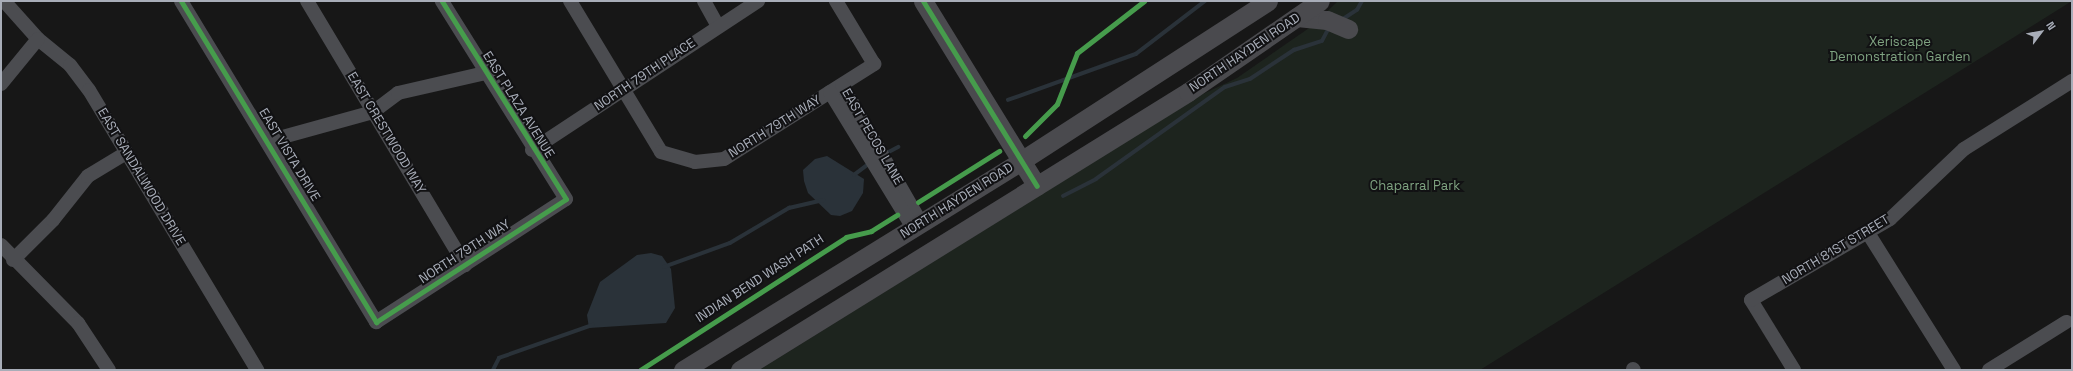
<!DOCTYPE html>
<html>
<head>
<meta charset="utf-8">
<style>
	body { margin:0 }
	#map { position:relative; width:2073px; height:371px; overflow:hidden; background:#171717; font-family:"Space Grotesk",sans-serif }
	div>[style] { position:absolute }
	.green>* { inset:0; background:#1d241e }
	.water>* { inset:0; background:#2a3239 }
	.stream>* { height:3.5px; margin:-1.75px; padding:0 1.75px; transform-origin:1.75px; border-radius:1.75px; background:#2a3239 }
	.street>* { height:14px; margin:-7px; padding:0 7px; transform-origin:7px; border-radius:7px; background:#4b4c50 }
	.secondary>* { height:19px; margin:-9.5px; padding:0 9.5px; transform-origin:9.5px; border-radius:9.5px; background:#4a4a4e }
	.cycleway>* { height:5px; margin:-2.5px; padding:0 2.5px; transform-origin:2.5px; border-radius:2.5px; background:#469c4c }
	span { translate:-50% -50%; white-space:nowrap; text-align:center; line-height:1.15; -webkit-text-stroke:4px #111113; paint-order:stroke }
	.park-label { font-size:13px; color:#7fa381 }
	.street-label { font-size:13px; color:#a8adb8 }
	.frame { position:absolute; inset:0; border:2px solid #a8adb8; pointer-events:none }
	.north { position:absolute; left:2021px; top:12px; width:40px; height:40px; -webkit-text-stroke:3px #111113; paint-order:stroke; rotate:58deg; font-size:11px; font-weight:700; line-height:16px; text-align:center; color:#a8adb8 }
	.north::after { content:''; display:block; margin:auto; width:14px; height:18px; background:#a8adb8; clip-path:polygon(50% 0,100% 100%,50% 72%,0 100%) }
</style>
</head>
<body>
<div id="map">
	<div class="green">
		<i style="clip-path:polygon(1338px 1px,2072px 1px,1480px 370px,759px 370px,1203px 94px,1237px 78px,1312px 26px)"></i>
	</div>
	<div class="water">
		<i style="clip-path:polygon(827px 156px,864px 179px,863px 193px,852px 211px,840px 216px,831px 215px,808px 193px,804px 181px,803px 170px,815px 159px)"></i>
		<i style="clip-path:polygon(651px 253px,662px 256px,671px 269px,675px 308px,666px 323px,589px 328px,587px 315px,600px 282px,637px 255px)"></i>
	</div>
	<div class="stream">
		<i style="left:1343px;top:19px;width:17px;rotate:-33deg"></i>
		<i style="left:1357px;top:10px;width:10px;rotate:-61deg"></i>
		<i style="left:1008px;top:100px;width:136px;rotate:-19.8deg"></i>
		<i style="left:1136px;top:54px;width:87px;rotate:-37.5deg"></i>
		<i style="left:885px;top:154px;width:15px;rotate:-28deg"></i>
		<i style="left:854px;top:175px;width:20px;rotate:-37deg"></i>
		<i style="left:1063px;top:196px;width:37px;rotate:-27deg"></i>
		<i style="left:1096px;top:179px;width:158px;rotate:-35.5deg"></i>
		<i style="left:1225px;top:87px;width:26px;rotate:-18deg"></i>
		<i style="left:1250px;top:79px;width:53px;rotate:-33.4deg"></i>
		<i style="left:1294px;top:50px;width:29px;rotate:-18deg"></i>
		<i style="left:1322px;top:41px;width:15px;rotate:-62deg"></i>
		<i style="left:664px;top:267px;width:70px;rotate:-20deg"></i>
		<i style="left:730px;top:243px;width:69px;rotate:-30.7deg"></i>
		<i style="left:789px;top:208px;width:35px;rotate:-13deg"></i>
		<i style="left:493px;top:370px;width:13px;rotate:-63deg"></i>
		<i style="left:499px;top:358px;width:99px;rotate:-19.5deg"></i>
	</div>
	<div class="street">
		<i style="left:4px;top:1px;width:51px;rotate:48.2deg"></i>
		<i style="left:38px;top:39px;width:41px;rotate:39.1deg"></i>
		<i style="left:70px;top:65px;width:31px;rotate:53deg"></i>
		<i style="left:89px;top:90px;width:327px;rotate:59deg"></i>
		<i style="left:181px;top:1px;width:376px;rotate:58.7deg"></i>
		<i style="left:376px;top:322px;width:226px;rotate:-32.9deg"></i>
		<i style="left:566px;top:199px;width:234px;rotate:-122.1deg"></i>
		<i style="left:307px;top:1px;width:308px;rotate:59.1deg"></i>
		<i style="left:570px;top:1px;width:176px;rotate:58.9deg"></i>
		<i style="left:661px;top:152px;width:35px;rotate:16deg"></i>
		<i style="left:695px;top:162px;width:29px;rotate:-6deg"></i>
		<i style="left:724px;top:159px;width:178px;rotate:-32.3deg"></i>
		<i style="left:874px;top:64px;width:74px;rotate:-121.1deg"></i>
		<i style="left:704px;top:1px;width:29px;rotate:61deg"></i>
		<i style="left:1px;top:84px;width:58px;rotate:-50.6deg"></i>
		<i style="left:842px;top:85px;width:159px;rotate:60.2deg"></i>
		<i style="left:830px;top:92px;width:159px;rotate:58.6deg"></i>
		<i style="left:268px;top:141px;width:109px;rotate:-15.4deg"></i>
		<i style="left:373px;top:112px;width:31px;rotate:-37deg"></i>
		<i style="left:398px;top:93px;width:89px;rotate:-12.9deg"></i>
		<i style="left:532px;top:150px;width:271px;rotate:-33.4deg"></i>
		<i style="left:1868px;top:233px;width:162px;rotate:57.9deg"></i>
		<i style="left:1px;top:245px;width:110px;rotate:45.4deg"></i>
		<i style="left:78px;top:323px;width:56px;rotate:56.6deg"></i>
		<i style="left:13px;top:260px;width:57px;rotate:-45deg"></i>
		<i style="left:53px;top:220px;width:56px;rotate:-51.5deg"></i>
		<i style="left:88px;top:176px;width:44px;rotate:-31.2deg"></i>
		<i style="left:1633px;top:369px;width:1px;rotate:45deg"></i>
		<i style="left:1794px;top:370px;width:82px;rotate:-121.6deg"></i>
		<i style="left:1751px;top:300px;width:161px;rotate:-30.2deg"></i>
		<i style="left:1890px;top:219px;width:102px;rotate:-43.4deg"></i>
		<i style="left:1964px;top:149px;width:128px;rotate:-32.2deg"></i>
		<i style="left:1989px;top:370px;width:91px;rotate:-31.9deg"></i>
	</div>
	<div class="secondary">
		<i style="left:923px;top:1px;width:217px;rotate:58.4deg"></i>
		<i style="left:1297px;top:17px;width:30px;rotate:6deg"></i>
		<i style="left:1327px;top:20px;width:23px;rotate:23deg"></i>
		<i style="left:683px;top:370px;width:397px;rotate:-31.7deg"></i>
		<i style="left:1021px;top:161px;width:294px;rotate:-32.9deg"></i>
		<i style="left:740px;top:370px;width:527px;rotate:-31.82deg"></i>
		<i style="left:1188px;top:92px;width:160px;rotate:-34.6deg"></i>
	</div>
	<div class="cycleway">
		<i style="left:181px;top:1px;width:376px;rotate:58.7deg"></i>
		<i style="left:376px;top:322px;width:226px;rotate:-32.9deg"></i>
		<i style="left:566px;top:199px;width:234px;rotate:-122.1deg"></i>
		<i style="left:923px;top:1px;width:217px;rotate:58.4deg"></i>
		<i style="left:1025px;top:136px;width:45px;rotate:-45deg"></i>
		<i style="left:1057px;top:104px;width:55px;rotate:-68.6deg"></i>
		<i style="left:1077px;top:53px;width:85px;rotate:-37.8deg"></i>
		<i style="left:918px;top:202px;width:96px;rotate:-32.2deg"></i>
		<i style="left:640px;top:370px;width:245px;rotate:-32.8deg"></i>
		<i style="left:846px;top:237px;width:26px;rotate:-13deg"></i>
		<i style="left:871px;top:231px;width:31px;rotate:-32deg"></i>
	</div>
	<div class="park-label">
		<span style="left:1900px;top:50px">Xeriscape<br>Demonstration Garden</span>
		<span style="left:1415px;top:186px">Chaparral Park</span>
	</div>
	<div class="street-label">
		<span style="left:1245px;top:53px;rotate:-34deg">NORTH HAYDEN ROAD</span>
		<span style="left:645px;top:75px;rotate:-34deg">NORTH 79TH PLACE</span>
		<span style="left:518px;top:105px;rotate:58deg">EAST PLAZA AVENUE</span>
		<span style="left:775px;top:127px;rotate:-32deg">NORTH 79TH WAY</span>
		<span style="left:386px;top:133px;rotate:59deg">EAST CRESTWOOD WAY</span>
		<span style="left:872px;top:137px;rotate:60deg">EAST PECOS LANE</span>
		<span style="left:289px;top:155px;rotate:59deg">EAST VISTA DRIVE</span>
		<span style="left:141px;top:177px;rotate:59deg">EAST SANDALWOOD DRIVE</span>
		<span style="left:957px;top:201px;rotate:-32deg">NORTH HAYDEN ROAD</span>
		<span style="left:1836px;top:250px;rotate:-31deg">NORTH 81ST STREET</span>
		<span style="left:465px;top:252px;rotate:-33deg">NORTH 79TH WAY</span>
		<span style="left:760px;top:279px;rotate:-33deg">INDIAN BEND WASH PATH</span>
	</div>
	<div class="frame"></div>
	<div class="north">N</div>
</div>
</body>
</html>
